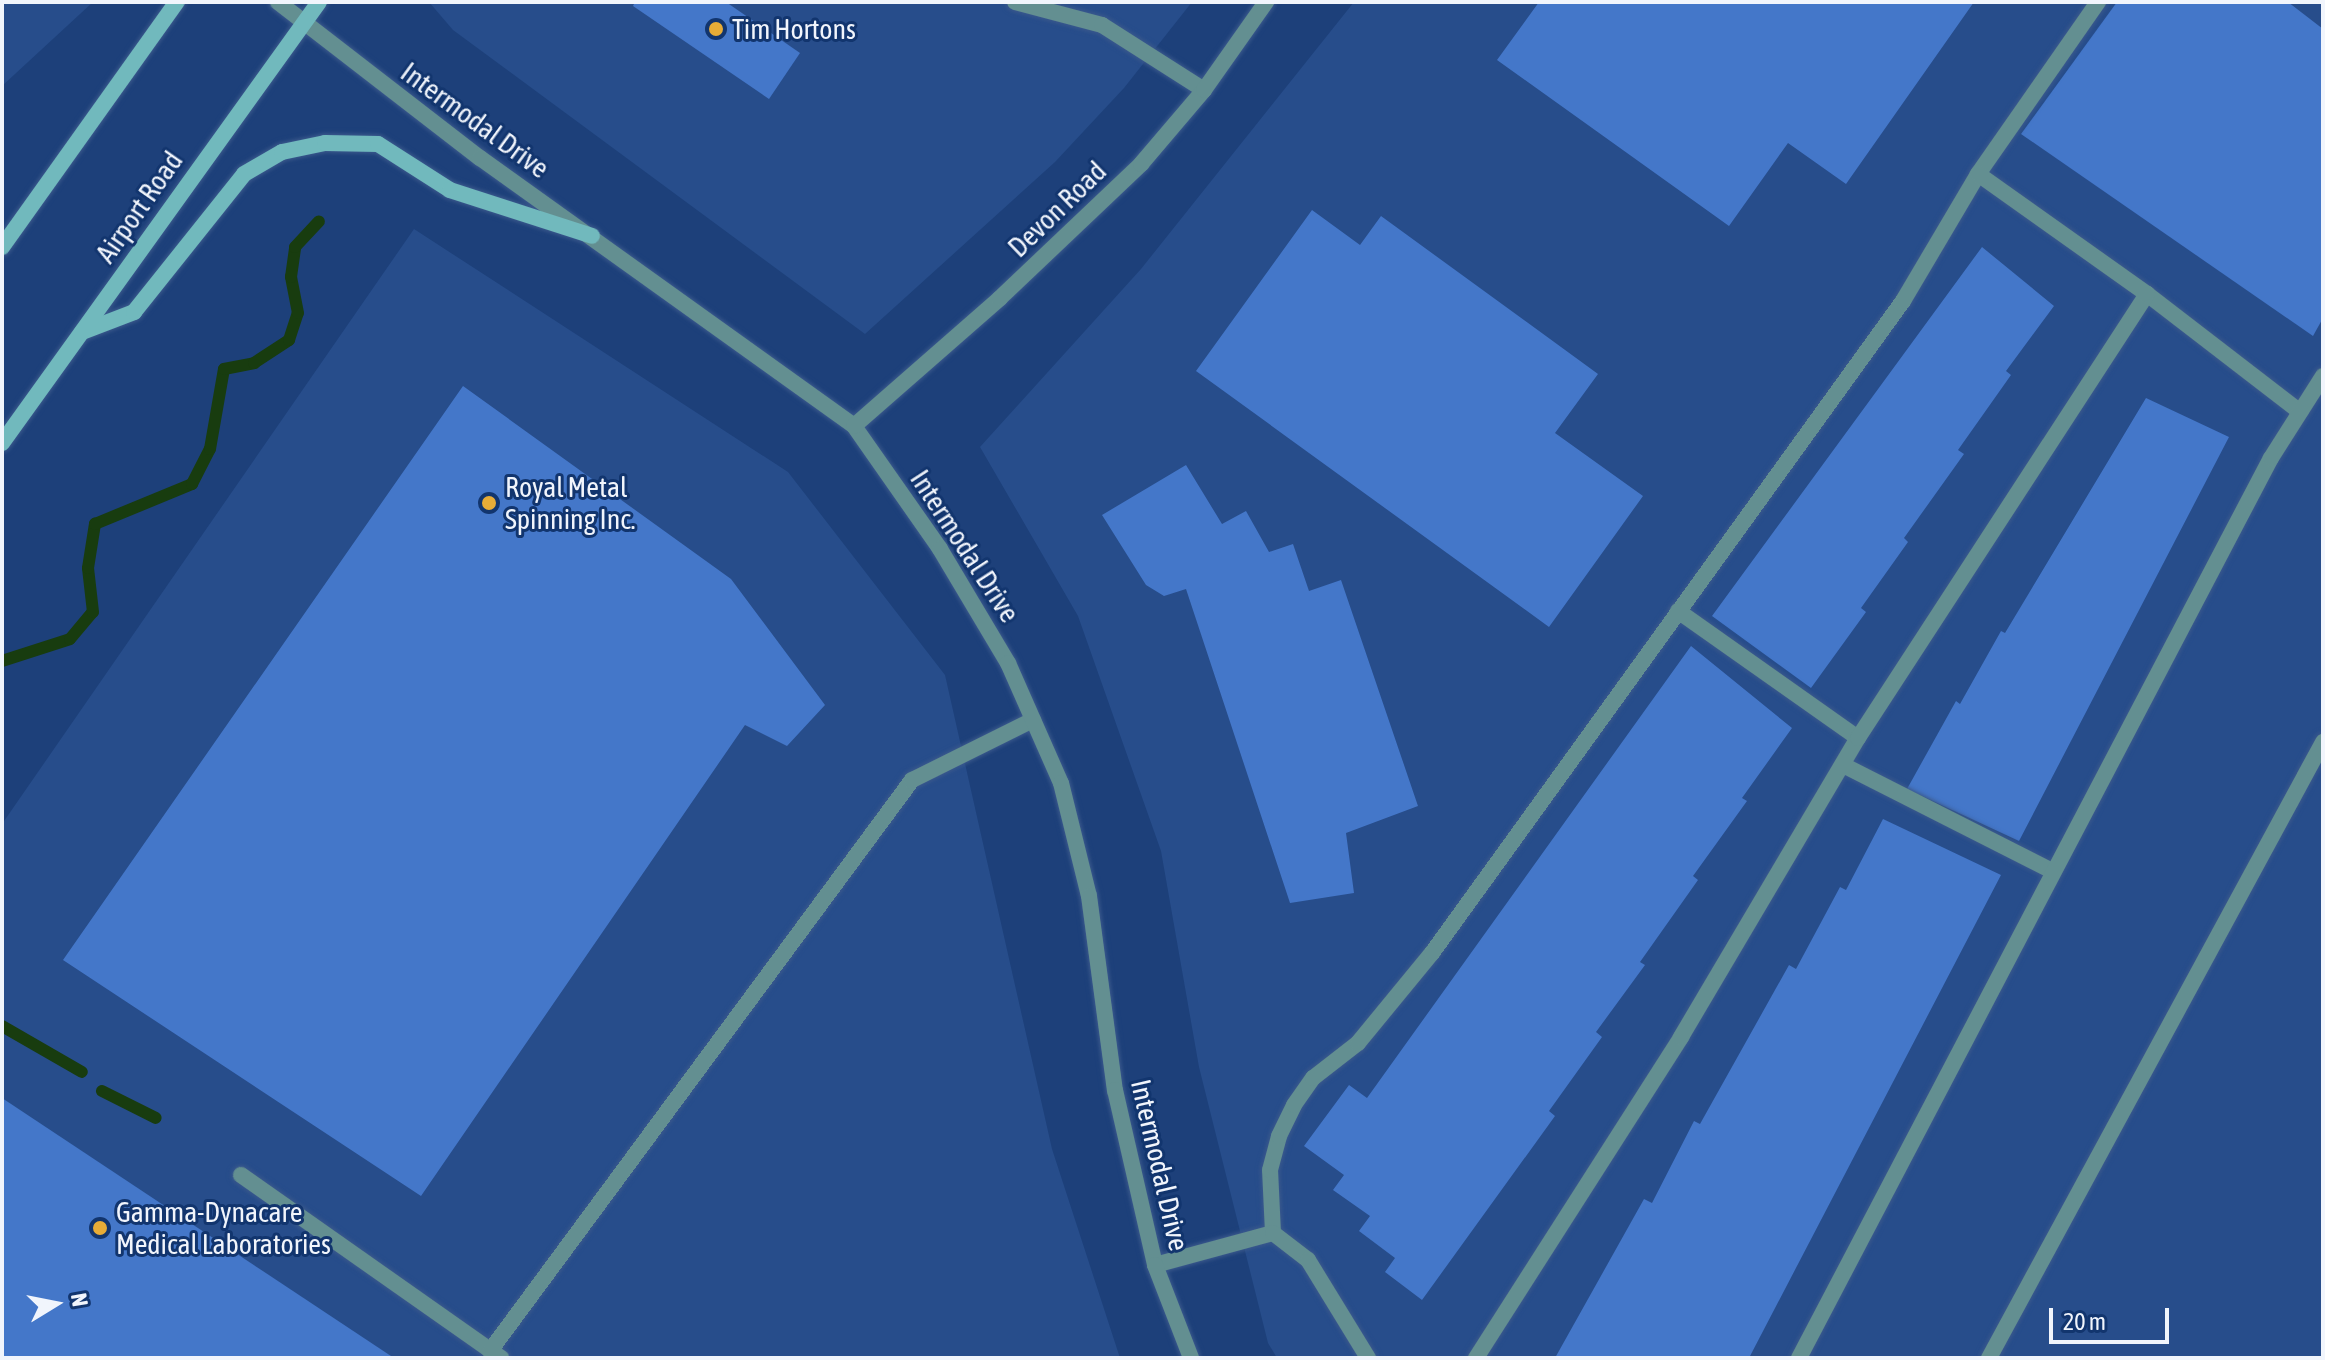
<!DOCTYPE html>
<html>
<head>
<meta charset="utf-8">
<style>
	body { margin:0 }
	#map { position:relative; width:2325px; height:1360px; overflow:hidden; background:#1d407a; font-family:"Asap Condensed",sans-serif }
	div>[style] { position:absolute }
	.built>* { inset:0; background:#274d8b }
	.stream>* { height:12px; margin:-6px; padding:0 6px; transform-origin:6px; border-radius:6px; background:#183c0f }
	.building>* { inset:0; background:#4477c9 }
	.roads { filter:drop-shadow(0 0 2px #3b598c) drop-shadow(0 0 2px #3b598c) }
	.lane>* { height:16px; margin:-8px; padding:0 8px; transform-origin:8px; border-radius:8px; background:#638f91 }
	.street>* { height:16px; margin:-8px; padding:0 8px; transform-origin:8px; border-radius:8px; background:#638f91 }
	.secondary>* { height:16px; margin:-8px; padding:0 8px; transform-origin:8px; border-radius:8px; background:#71b9bd }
	.dots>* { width:22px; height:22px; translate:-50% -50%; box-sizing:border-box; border:4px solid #12356e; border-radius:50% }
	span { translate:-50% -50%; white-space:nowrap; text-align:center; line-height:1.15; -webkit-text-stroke:6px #12356e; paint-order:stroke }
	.poi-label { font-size:28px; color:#f1f5fc }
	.left { translate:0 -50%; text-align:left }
	.street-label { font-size:28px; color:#f1f5fc }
	.frame { position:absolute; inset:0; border:4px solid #f1f5fc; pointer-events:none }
	.north { position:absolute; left:16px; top:1264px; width:80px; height:80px; -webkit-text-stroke:6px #12356e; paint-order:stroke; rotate:80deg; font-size:22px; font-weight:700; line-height:32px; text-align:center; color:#f1f5fc }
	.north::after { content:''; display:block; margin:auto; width:28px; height:36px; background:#f1f5fc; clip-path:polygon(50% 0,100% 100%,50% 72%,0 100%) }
	.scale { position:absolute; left:2049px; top:1308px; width:120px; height:36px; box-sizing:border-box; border:4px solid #f1f5fc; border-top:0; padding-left:10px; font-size:24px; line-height:28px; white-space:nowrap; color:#f1f5fc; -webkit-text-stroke:6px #12356e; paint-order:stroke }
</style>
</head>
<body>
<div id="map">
	<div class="built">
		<i style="clip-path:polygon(2px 2px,93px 2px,2px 86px)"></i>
		<i style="clip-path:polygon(429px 2px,1192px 2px,1124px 88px,1055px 162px,865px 334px,453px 30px)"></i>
		<i style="clip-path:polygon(1354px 2px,2323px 2px,2323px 1358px,1277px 1358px,1268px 1343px,1199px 1067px,1161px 851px,1078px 616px,980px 447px,1141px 269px)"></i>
		<i style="clip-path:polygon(414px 229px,788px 472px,945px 675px,1052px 1149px,1120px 1358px,2px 1358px,2px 824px)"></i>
	</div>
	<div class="stream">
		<i style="left:2px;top:661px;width:71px;rotate:-17.9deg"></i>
		<i style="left:70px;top:639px;width:35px;rotate:-50deg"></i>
		<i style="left:93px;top:612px;width:44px;rotate:-96.5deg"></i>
		<i style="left:88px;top:568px;width:45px;rotate:-81deg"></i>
		<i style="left:95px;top:524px;width:105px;rotate:-22.4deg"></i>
		<i style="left:192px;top:484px;width:39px;rotate:-63deg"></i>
		<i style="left:210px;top:449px;width:81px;rotate:-80.1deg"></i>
		<i style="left:224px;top:369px;width:31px;rotate:-11deg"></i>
		<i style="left:254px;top:363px;width:42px;rotate:-33.3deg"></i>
		<i style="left:289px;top:340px;width:28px;rotate:-72deg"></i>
		<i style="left:298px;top:313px;width:37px;rotate:-101deg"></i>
		<i style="left:291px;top:277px;width:30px;rotate:-82deg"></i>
		<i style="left:295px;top:247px;width:35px;rotate:-47deg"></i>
		<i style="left:2px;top:1026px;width:92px;rotate:29.9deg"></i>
		<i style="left:102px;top:1091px;width:60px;rotate:26.6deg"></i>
	</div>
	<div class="building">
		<i style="clip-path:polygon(635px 2px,726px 2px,800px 53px,769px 99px,633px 6px)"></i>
		<i style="clip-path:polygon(1539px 2px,1974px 2px,1846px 184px,1788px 143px,1729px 226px,1497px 60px)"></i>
		<i style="clip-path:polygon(2117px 2px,2288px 2px,2323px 29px,2323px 318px,2313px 336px,2021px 134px)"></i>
		<i style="clip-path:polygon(1312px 210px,1360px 245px,1381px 216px,1598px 374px,1555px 433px,1643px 496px,1549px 627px,1196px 371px)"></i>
		<i style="clip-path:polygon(1982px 247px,2054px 306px,2006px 371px,2011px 375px,1958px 450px,1964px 454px,1904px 538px,1908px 542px,1861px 608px,1866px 612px,1811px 688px,1712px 616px)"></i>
		<i style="clip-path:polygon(463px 386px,731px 579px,825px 705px,787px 746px,745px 725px,421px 1196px,63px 960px)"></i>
		<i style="clip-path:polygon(2146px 398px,2229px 437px,2019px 841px,1907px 789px,1956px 701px,1960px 704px,2001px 631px,2005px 633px)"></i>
		<i style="clip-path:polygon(1186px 465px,1222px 524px,1246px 511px,1269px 552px,1293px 544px,1309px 591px,1341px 580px,1418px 806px,1346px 833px,1354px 893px,1290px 903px,1186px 589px,1164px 596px,1146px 585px,1102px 515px)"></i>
		<i style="clip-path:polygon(1691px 646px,1792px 728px,1742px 798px,1747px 801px,1693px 876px,1698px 880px,1640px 962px,1645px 965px,1596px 1032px,1602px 1037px,1549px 1111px,1555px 1116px,1422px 1300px,1385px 1272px,1395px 1258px,1359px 1231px,1370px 1216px,1333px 1190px,1344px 1175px,1304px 1146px,1349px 1085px,1367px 1098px)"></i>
		<i style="clip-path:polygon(1883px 819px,2001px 875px,1749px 1358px,1555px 1358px,1644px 1199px,1652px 1203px,1694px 1121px,1700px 1124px,1789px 965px,1796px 969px,1840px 887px,1846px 890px)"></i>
		<i style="clip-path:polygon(2px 1098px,394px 1358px,2px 1358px)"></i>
	</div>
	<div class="roads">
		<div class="lane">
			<i style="left:1015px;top:2px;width:90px;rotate:14.8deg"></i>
			<i style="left:1102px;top:25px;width:121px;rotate:32.5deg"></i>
			<i style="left:2147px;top:294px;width:193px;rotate:37.6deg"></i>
			<i style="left:1678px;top:611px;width:220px;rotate:35.2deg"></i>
			<i style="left:1843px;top:765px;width:234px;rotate:26.9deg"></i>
			<i style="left:241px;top:1175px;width:318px;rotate:35.1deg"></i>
			<i style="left:1273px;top:1233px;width:63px;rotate:-92.7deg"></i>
			<i style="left:1270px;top:1170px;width:35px;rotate:-75deg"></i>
			<i style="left:1279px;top:1136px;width:34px;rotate:-64deg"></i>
			<i style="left:1294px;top:1105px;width:33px;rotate:-55deg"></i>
			<i style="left:1313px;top:1078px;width:57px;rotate:-37.9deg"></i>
			<i style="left:1358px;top:1043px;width:117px;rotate:-50.6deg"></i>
			<i style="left:1432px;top:953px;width:804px;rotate:-54.16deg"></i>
			<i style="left:1903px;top:301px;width:147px;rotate:-59.4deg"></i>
			<i style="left:1978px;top:174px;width:210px;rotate:-55.1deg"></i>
			<i style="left:1155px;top:1265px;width:122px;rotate:-15.2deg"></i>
			<i style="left:1273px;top:1233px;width:44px;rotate:37.6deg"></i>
			<i style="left:1308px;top:1260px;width:115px;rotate:58.5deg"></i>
			<i style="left:490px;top:1351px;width:710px;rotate:-53.53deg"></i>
			<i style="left:912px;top:780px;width:135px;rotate:-26.4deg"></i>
			<i style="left:1476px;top:1358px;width:381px;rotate:-57.4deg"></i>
			<i style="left:1681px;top:1037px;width:347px;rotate:-59.4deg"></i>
			<i style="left:1858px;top:738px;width:530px;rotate:-56.94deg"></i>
			<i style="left:2147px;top:294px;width:207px;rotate:-144.6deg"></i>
			<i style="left:1799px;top:1358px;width:1016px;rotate:-62.33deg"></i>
			<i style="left:2271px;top:458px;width:97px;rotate:-57.6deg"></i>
			<i style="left:1989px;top:1358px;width:701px;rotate:-61.53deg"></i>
		</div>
		<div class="street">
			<i style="left:278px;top:2px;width:255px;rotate:37.7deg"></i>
			<i style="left:480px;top:158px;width:460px;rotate:35.6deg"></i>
			<i style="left:854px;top:426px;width:150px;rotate:55deg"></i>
			<i style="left:940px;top:549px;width:133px;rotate:59.2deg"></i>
			<i style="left:1008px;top:663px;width:131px;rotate:66.2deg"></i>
			<i style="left:1061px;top:783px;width:116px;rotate:76.1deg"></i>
			<i style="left:1089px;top:896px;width:196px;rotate:82.4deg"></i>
			<i style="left:1115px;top:1090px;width:180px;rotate:77.1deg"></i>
			<i style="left:1155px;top:1265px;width:100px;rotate:68.8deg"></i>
			<i style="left:854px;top:426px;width:194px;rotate:-41.2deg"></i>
			<i style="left:1000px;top:298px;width:195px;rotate:-43.5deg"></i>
			<i style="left:1141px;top:164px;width:97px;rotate:-49.6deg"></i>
			<i style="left:1204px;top:90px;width:108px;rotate:-54.8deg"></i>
		</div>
		<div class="secondary">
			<i style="left:2px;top:247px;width:301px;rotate:-54.5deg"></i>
			<i style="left:82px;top:332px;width:56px;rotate:-21deg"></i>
			<i style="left:134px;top:312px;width:176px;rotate:-51.4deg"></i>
			<i style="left:244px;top:174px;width:44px;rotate:-30.1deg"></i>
			<i style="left:282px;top:152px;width:44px;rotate:-11.8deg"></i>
			<i style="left:325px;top:143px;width:53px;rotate:1.1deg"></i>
			<i style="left:378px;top:144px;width:85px;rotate:32.6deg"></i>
			<i style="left:450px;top:190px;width:149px;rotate:17.9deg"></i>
			<i style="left:2px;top:443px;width:543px;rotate:-54.29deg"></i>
		</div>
	</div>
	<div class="dots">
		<i style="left:716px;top:29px;background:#e7ac37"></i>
		<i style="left:489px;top:503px;background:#e7ac37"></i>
		<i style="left:100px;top:1228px;background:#e7ac37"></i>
	</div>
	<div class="poi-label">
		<span class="left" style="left:732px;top:29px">Tim Hortons</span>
		<span class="left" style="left:505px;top:503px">Royal Metal<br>Spinning Inc.</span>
		<span class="left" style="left:116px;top:1228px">Gamma-Dynacare<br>Medical Laboratories</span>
	</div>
	<div class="street-label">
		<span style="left:475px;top:120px;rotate:36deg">Intermodal Drive</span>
		<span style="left:139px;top:207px;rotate:-55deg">Airport Road</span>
		<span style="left:1057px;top:209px;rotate:-44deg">Devon Road</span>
		<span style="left:965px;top:546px;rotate:57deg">Intermodal Drive</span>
		<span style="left:1160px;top:1165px;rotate:77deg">Intermodal Drive</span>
	</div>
	<div class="frame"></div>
	<div class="north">N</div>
	<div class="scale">20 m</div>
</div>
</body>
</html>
